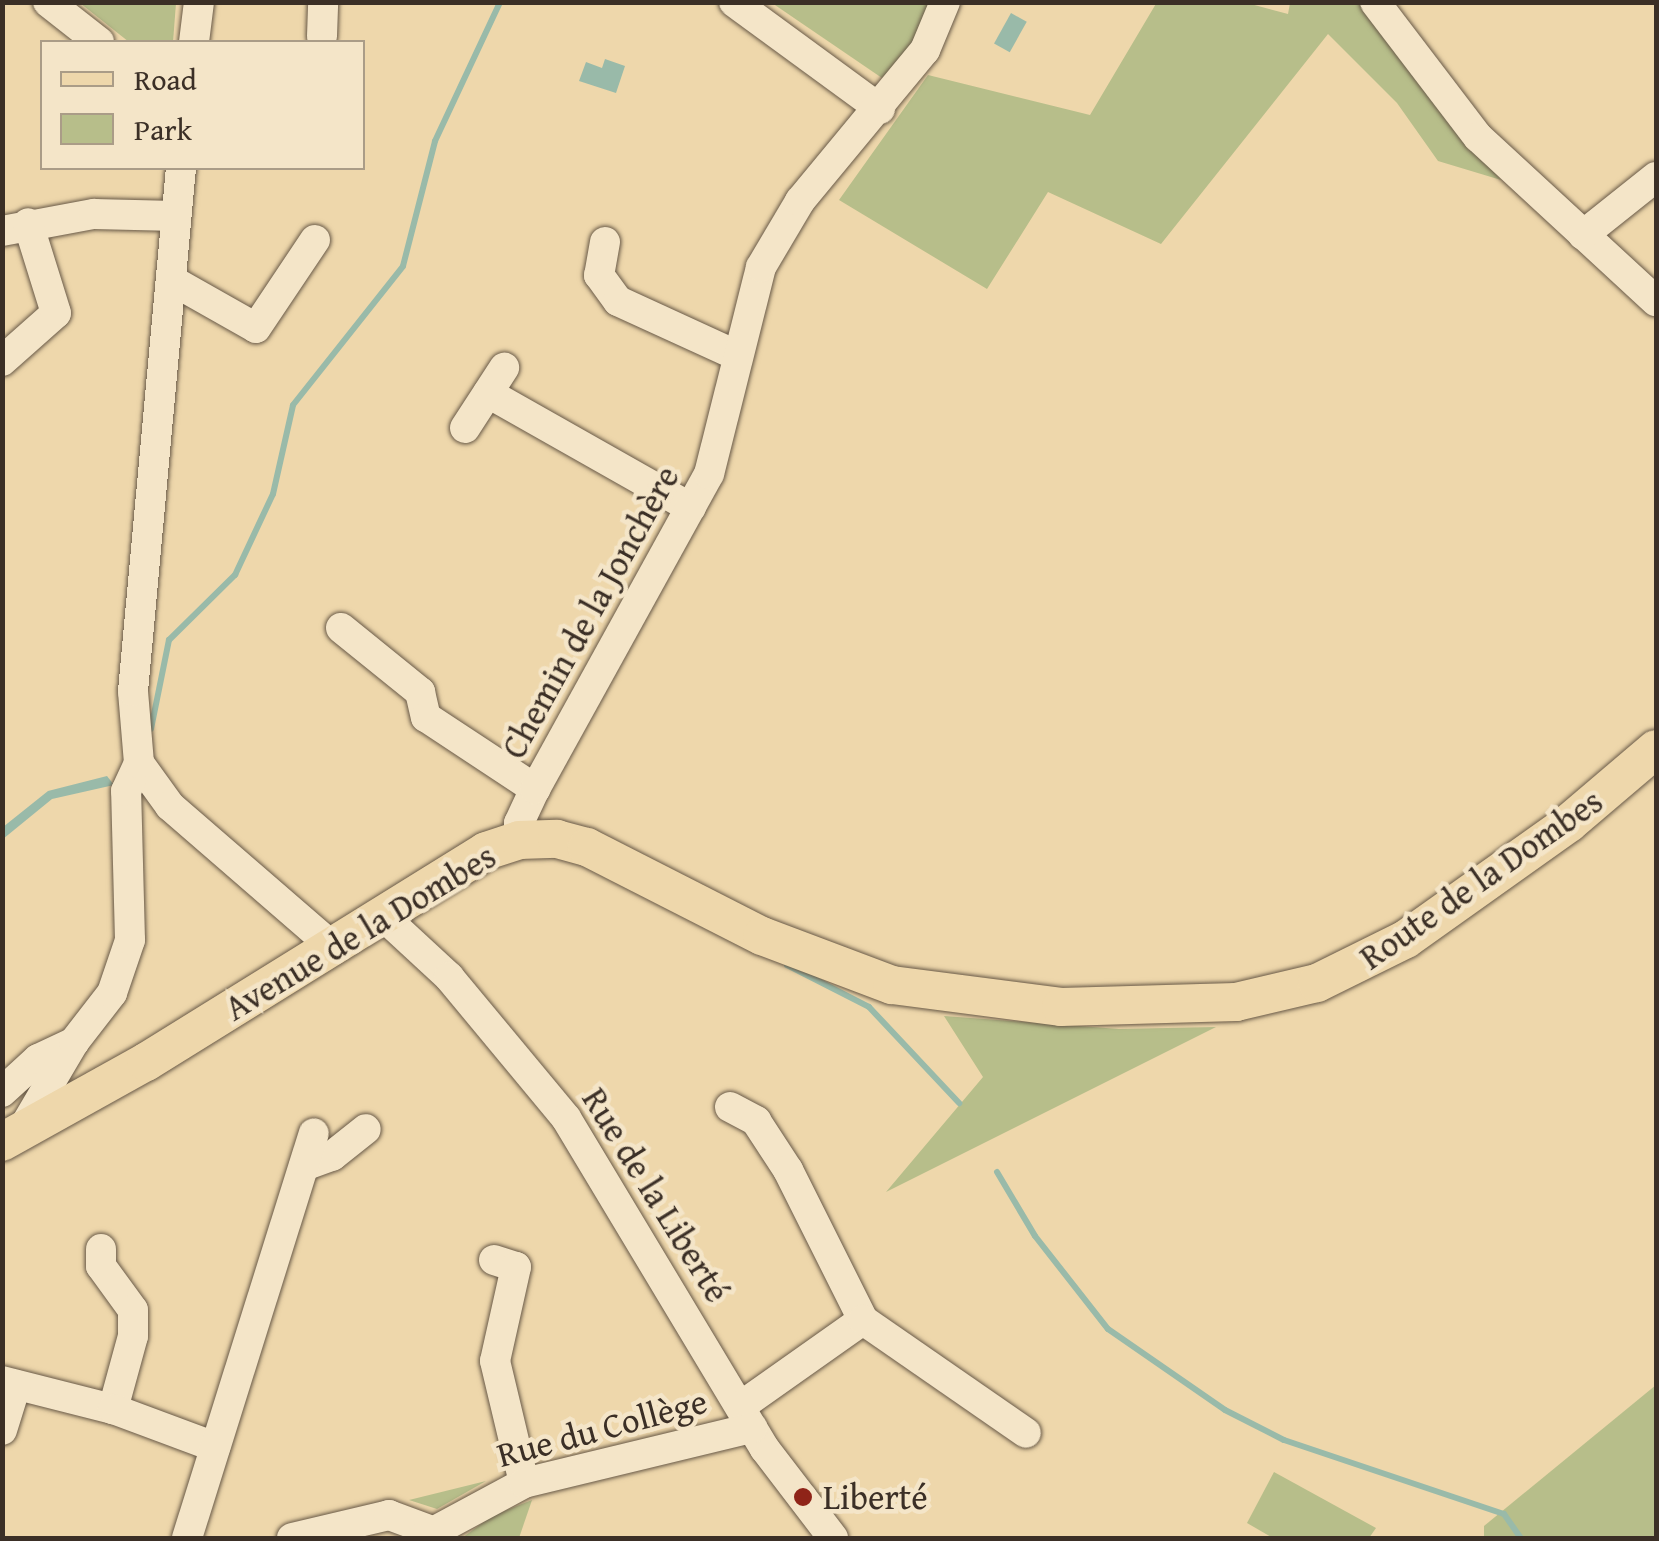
<!DOCTYPE html>
<html>
<head>
<meta charset="utf-8">
<style>
	body { margin:0 }
	#map { position:relative; width:1659px; height:1541px; overflow:hidden; background:#eed7ab; font-family:"Gentium Book Plus",serif }
	div>[style] { position:absolute }
	.green>* { inset:0; background:#b7be8a }
	.water>* { inset:0; background:#99baa9; transform-origin:0 0 }
	.stream>* { height:6px; margin:-3px; padding:0 3px; transform-origin:3px; border-radius:3px; background:#99baa9 }
	.roads { filter:drop-shadow(0 0 2px #685947) drop-shadow(0 0 2px #685947) }
	.minor>* { height:30px; margin:-15px; padding:0 15px; transform-origin:15px; border-radius:15px; background:#f4e5c8 }
	.major>* { height:38px; margin:-19px; padding:0 19px; transform-origin:19px; border-radius:19px; background:#eed7ab }
	.dots>* { width:28px; height:28px; translate:-50% -50%; box-sizing:border-box; border:5px solid #f4e5c8; border-radius:50% }
	span { translate:-50% -50%; white-space:nowrap; text-align:center; line-height:1.15; -webkit-text-stroke:9px #f4e5c8; paint-order:stroke }
	.street-label { font-size:35px; color:#3b2f26 }
	.poi-label { font-size:35px; color:#3b2f26 }
	.left { translate:0 -50%; text-align:left }
	.frame { position:absolute; inset:0; border:5px solid #3b2f26; pointer-events:none }
	.legend { position:absolute; left:40px; top:40px; width:325px; height:130px; box-sizing:border-box; background:#f4e5c8; border:2px solid #aa9c87; margin:0; padding:12px 18px; list-style:none; font-size:30px; color:#3b2f26 }
	.legend li { display:flex; align-items:center; gap:20px; height:50px }
	.legend b { width:50px; border:2px solid #aa9c87 }
</style>
</head>
<body>
<div id="map">
	<div class="green">
		<i style="clip-path:polygon(1157px 2px,1247px 3px,1288px 14px,1290px 3px,1364px 3px,1445px 116px,1501px 180px,1438px 161px,1397px 103px,1328px 34px,1161px 244px,1048px 192px,987px 289px,839px 200px,928px 75px,1090px 115px)"></i>
		<i style="clip-path:polygon(80px 3px,176px 3px,173px 42px,129px 42px)"></i>
		<i style="clip-path:polygon(772px 3px,931px 3px,910px 48px,882px 78px)"></i>
		<i style="clip-path:polygon(944px 1016px,1119px 1029px,1216px 1027px,886px 1192px,983px 1077px)"></i>
		<i style="clip-path:polygon(1656px 1385px,1656px 1538px,1484px 1538px,1484px 1526px)"></i>
		<i style="clip-path:polygon(1274px 1472px,1376px 1528px,1369px 1538px,1273px 1538px,1247px 1523px)"></i>
		<i style="clip-path:polygon(486px 1481px,437px 1509px,409px 1500px)"></i>
		<i style="clip-path:polygon(532px 1500px,519px 1538px,462px 1538px,492px 1516px)"></i>
	</div>
	<div class="water">
		<i style="left:1011px;top:13px;width:18px;height:35px;rotate:29deg"></i>
		<i style="clip-path:polygon(605px 59px,625px 66px,616px 93px,579px 81px,586px 62px,602px 68px)"></i>
		<i style="clip-path:polygon(107px 776px,114px 785px,52px 799px,3px 839px,3px 827px,48px 791px)"></i>
	</div>
	<div class="stream">
		<i style="left:151px;top:729px;width:91px;rotate:-78.6deg"></i>
		<i style="left:169px;top:640px;width:93px;rotate:-44.6deg"></i>
		<i style="left:235px;top:575px;width:89px;rotate:-64.9deg"></i>
		<i style="left:273px;top:494px;width:91px;rotate:-77.3deg"></i>
		<i style="left:293px;top:405px;width:177px;rotate:-51.6deg"></i>
		<i style="left:403px;top:266px;width:129px;rotate:-75.6deg"></i>
		<i style="left:435px;top:141px;width:153px;rotate:-64.9deg"></i>
		<i style="left:787px;top:965px;width:92px;rotate:27.1deg"></i>
		<i style="left:869px;top:1007px;width:132px;rotate:46.8deg"></i>
		<i style="left:997px;top:1172px;width:74px;rotate:59.3deg"></i>
		<i style="left:1035px;top:1236px;width:118px;rotate:51.9deg"></i>
		<i style="left:1108px;top:1329px;width:142px;rotate:34.7deg"></i>
		<i style="left:1225px;top:1410px;width:66px;rotate:27deg"></i>
		<i style="left:1284px;top:1440px;width:232px;rotate:18.6deg"></i>
		<i style="left:1504px;top:1514px;width:29px;rotate:55deg"></i>
	</div>
	<div class="roads">
		<div class="minor">
			<i style="left:48px;top:2px;width:65px;rotate:38.1deg"></i>
			<i style="left:734px;top:2px;width:181px;rotate:36.2deg"></i>
			<i style="left:1375px;top:2px;width:170px;rotate:52.7deg"></i>
			<i style="left:1478px;top:137px;width:242px;rotate:42.7deg"></i>
			<i style="left:322px;top:36px;width:34px;rotate:-88deg"></i>
			<i style="left:194px;top:42px;width:40px;rotate:-82.9deg"></i>
			<i style="left:2px;top:231px;width:94px;rotate:-10.5deg"></i>
			<i style="left:94px;top:214px;width:82px;rotate:1.4deg"></i>
			<i style="left:1583px;top:235px;width:93px;rotate:-38.5deg"></i>
			<i style="left:605px;top:242px;width:34px;rotate:100deg"></i>
			<i style="left:599px;top:275px;width:32px;rotate:54deg"></i>
			<i style="left:618px;top:301px;width:130px;rotate:24.6deg"></i>
			<i style="left:173px;top:281px;width:95px;rotate:29.5deg"></i>
			<i style="left:256px;top:328px;width:106px;rotate:-56.2deg"></i>
			<i style="left:2px;top:361px;width:72px;rotate:-41.6deg"></i>
			<i style="left:56px;top:313px;width:94px;rotate:-107.3deg"></i>
			<i style="left:488px;top:393px;width:233px;rotate:29.5deg"></i>
			<i style="left:465px;top:428px;width:72px;rotate:-57deg"></i>
			<i style="left:341px;top:628px;width:102px;rotate:39deg"></i>
			<i style="left:420px;top:692px;width:26px;rotate:77deg"></i>
			<i style="left:426px;top:717px;width:131px;rotate:33.4deg"></i>
			<i style="left:139px;top:763px;width:53px;rotate:54.2deg"></i>
			<i style="left:170px;top:806px;width:216px;rotate:40.9deg"></i>
			<i style="left:519px;top:840px;width:17px;rotate:-90deg"></i>
			<i style="left:519px;top:823px;width:38px;rotate:-65deg"></i>
			<i style="left:535px;top:789px;width:360px;rotate:-61.1deg"></i>
			<i style="left:709px;top:474px;width:213px;rotate:-75.9deg"></i>
			<i style="left:761px;top:267px;width:77px;rotate:-59.4deg"></i>
			<i style="left:800px;top:201px;width:196px;rotate:-50.4deg"></i>
			<i style="left:925px;top:50px;width:52px;rotate:-67.4deg"></i>
			<i style="left:383px;top:916px;width:90px;rotate:42.7deg"></i>
			<i style="left:449px;top:977px;width:183px;rotate:50.3deg"></i>
			<i style="left:566px;top:1118px;width:386px;rotate:59deg"></i>
			<i style="left:765px;top:1449px;width:112px;rotate:52.6deg"></i>
			<i style="left:2px;top:1092px;width:49px;rotate:-42.5deg"></i>
			<i style="left:38px;top:1059px;width:40px;rotate:-25deg"></i>
			<i style="left:730px;top:1107px;width:30px;rotate:28deg"></i>
			<i style="left:756px;top:1121px;width:59px;rotate:56.9deg"></i>
			<i style="left:788px;top:1170px;width:168px;rotate:63.4deg"></i>
			<i style="left:21px;top:1132px;width:104px;rotate:-59.5deg"></i>
			<i style="left:74px;top:1042px;width:62px;rotate:-52.2deg"></i>
			<i style="left:112px;top:993px;width:56px;rotate:-71.2deg"></i>
			<i style="left:130px;top:940px;width:149px;rotate:-91.5deg"></i>
			<i style="left:126px;top:791px;width:31px;rotate:-65deg"></i>
			<i style="left:139px;top:763px;width:72px;rotate:-94.8deg"></i>
			<i style="left:133px;top:691px;width:525px;rotate:-84.76deg"></i>
			<i style="left:304px;top:1166px;width:30px;rotate:-20deg"></i>
			<i style="left:332px;top:1156px;width:43px;rotate:-38.5deg"></i>
			<i style="left:101px;top:1249px;width:17px;rotate:90deg"></i>
			<i style="left:101px;top:1266px;width:54px;rotate:54deg"></i>
			<i style="left:133px;top:1310px;width:26px;rotate:90deg"></i>
			<i style="left:133px;top:1336px;width:76px;rotate:105.3deg"></i>
			<i style="left:494px;top:1260px;width:23px;rotate:18deg"></i>
			<i style="left:516px;top:1267px;width:96px;rotate:102.6deg"></i>
			<i style="left:495px;top:1361px;width:125px;rotate:76.6deg"></i>
			<i style="left:2px;top:1381px;width:114px;rotate:14.2deg"></i>
			<i style="left:113px;top:1409px;width:109px;rotate:20.4deg"></i>
			<i style="left:741px;top:1406px;width:149px;rotate:-35.2deg"></i>
			<i style="left:863px;top:1320px;width:198px;rotate:34.7deg"></i>
			<i style="left:2px;top:1430px;width:47px;rotate:-72.7deg"></i>
			<i style="left:187px;top:1538px;width:424px;rotate:-72.6deg"></i>
			<i style="left:292px;top:1538px;width:100px;rotate:-13.3deg"></i>
			<i style="left:389px;top:1515px;width:46px;rotate:20.4deg"></i>
			<i style="left:422px;top:1538px;width:116px;rotate:-28.3deg"></i>
			<i style="left:524px;top:1483px;width:235px;rotate:-13.6deg"></i>
		</div>
		<div class="major">
			<i style="left:2px;top:1142px;width:165px;rotate:-29.1deg"></i>
			<i style="left:146px;top:1062px;width:400px;rotate:-31.8deg"></i>
			<i style="left:486px;top:851px;width:35px;rotate:-18deg"></i>
			<i style="left:519px;top:840px;width:38px;rotate:-2deg"></i>
			<i style="left:557px;top:839px;width:31px;rotate:15deg"></i>
			<i style="left:587px;top:847px;width:196px;rotate:27deg"></i>
			<i style="left:762px;top:936px;width:139px;rotate:20.7deg"></i>
			<i style="left:892px;top:985px;width:170px;rotate:7.4deg"></i>
			<i style="left:1061px;top:1007px;width:175px;rotate:-1.6deg"></i>
			<i style="left:1236px;top:1002px;width:83px;rotate:-13.2deg"></i>
			<i style="left:1317px;top:983px;width:99px;rotate:-26.3deg"></i>
			<i style="left:1406px;top:939px;width:200px;rotate:-35.4deg"></i>
			<i style="left:1569px;top:823px;width:114px;rotate:-40.4deg"></i>
		</div>
	</div>
	<div class="dots">
		<i style="left:803px;top:1497px;background:#8f2418"></i>
	</div>
	<div class="street-label">
		<span style="left:590px;top:612px;rotate:-61deg">Chemin de la Jonchère</span>
		<span style="left:1481px;top:879px;rotate:-35deg">Route de la Dombes</span>
		<span style="left:360px;top:932px;rotate:-31deg">Avenue de la Dombes</span>
		<span style="left:656px;top:1195px;rotate:58deg">Rue de la Liberté</span>
		<span style="left:602px;top:1428px;rotate:-15deg">Rue du Collège</span>
	</div>
	<div class="poi-label">
		<span class="left" style="left:823px;top:1497px">Liberté</span>
	</div>
	<div class="frame"></div>
	<ul class="legend">
	<li><b style="height:12px;background:#eed7ab"></b>Road</li>
	<li><b style="height:28px;background:#b7be8a"></b>Park</li>
	</ul>
</div>
</body>
</html>
